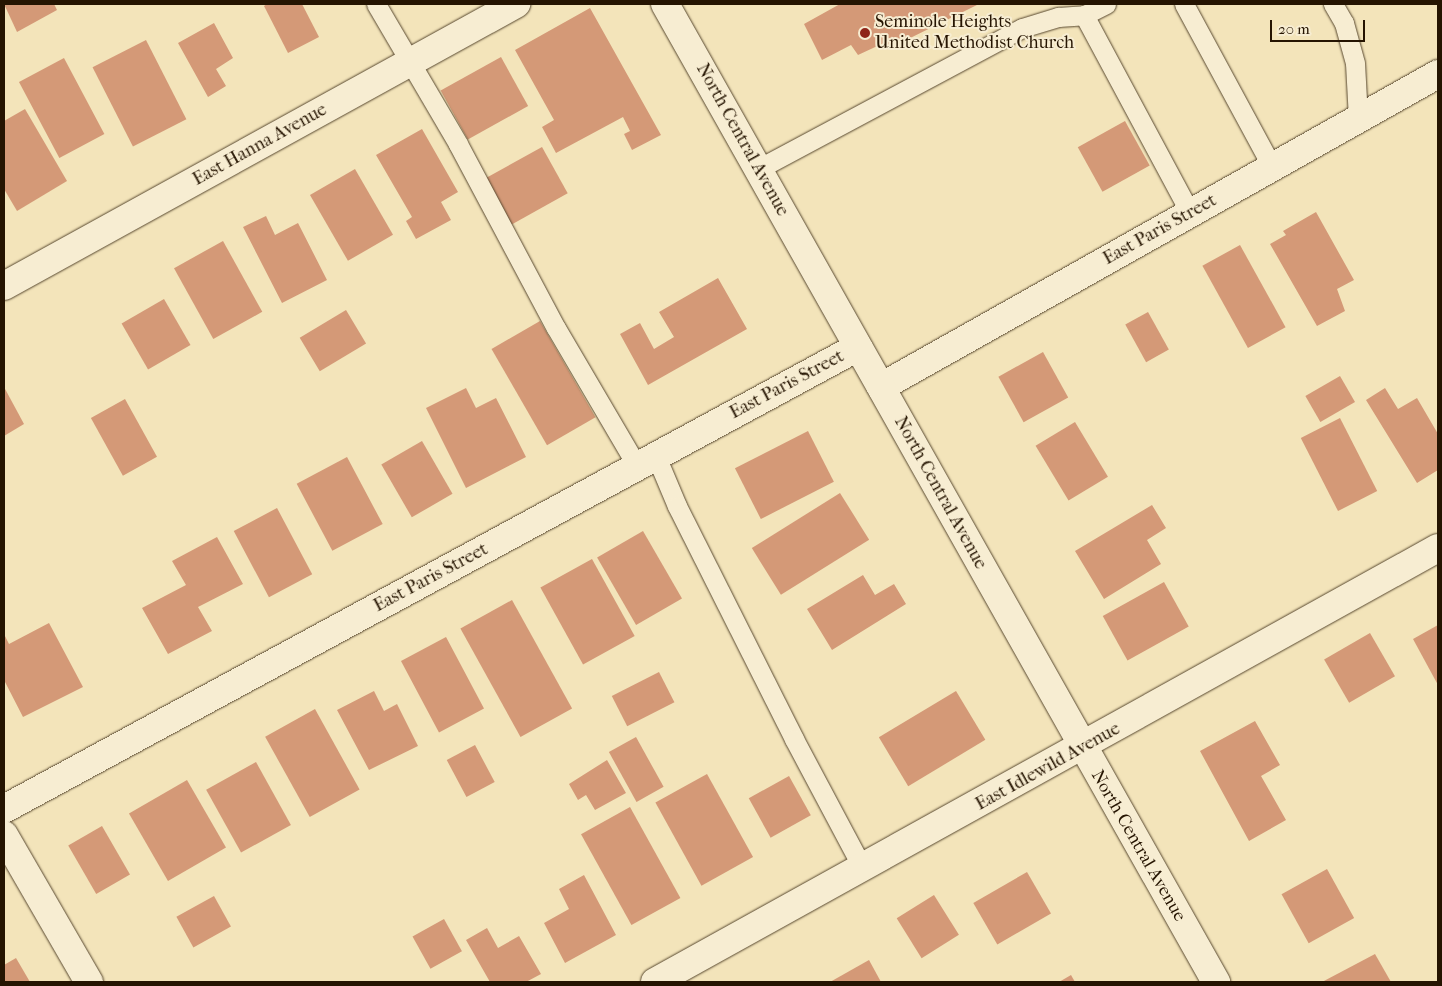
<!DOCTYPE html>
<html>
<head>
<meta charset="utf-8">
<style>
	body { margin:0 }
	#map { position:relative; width:1442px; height:986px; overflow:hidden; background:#f3e4ba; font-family:"IM FELL French Canon",serif }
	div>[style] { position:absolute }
	.building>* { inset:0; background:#d49977; transform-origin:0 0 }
	.roads { filter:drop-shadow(0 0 1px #58482f) drop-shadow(0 0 1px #58482f) }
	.service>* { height:19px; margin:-9.5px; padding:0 9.5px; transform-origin:9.5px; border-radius:9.5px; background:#f7edd2 }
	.minor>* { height:28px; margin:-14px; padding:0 14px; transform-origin:14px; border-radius:14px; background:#f7edd2 }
	.tertiary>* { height:28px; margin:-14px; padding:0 14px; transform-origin:14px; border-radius:14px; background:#f7edd2 }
	.dots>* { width:14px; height:14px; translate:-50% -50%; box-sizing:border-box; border:2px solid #f7edd2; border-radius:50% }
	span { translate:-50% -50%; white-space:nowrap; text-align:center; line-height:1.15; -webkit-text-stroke:4px #f7edd2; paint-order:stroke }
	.poi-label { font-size:18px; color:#251401 }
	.left { translate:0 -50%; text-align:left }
	.street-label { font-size:18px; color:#251401 }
	.frame { position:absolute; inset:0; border:5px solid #251401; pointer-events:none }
	.scale { position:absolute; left:1270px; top:20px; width:95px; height:22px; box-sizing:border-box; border:2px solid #251401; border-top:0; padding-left:6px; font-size:15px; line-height:18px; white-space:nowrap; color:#251401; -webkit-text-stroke:4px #f7edd2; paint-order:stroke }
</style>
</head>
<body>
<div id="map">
	<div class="building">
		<i style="clip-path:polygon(4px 4px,54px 4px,57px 10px,17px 32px)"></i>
		<i style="clip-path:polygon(267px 4px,302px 4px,319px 37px,288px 53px,264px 6px)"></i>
		<i style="clip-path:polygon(840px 4px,979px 4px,890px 48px,886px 42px,858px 55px,851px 45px,822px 60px,804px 24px)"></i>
		<i style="clip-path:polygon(590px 8px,661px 135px,632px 150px,624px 134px,630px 131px,623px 117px,556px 153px,542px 127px,554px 120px,515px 50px)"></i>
		<i style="clip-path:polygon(214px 23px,233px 58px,216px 69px,226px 86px,208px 97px,178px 43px)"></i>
		<i style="left:146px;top:40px;width:89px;height:60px;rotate:63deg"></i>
		<i style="left:501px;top:57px;width:56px;height:69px;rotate:61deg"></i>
		<i style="left:64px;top:58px;width:86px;height:51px;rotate:62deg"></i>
		<i style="clip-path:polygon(25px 109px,67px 181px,17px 211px,4px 189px,4px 121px)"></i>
		<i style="left:1125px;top:121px;width:51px;height:54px;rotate:61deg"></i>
		<i style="clip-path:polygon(422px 129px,458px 192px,441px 202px,451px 220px,416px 239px,406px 221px,412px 217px,376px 155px)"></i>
		<i style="left:542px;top:147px;width:53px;height:64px;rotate:61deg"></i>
		<i style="left:355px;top:169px;width:76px;height:52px;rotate:60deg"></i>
		<i style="clip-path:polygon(1316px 212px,1354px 280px,1337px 289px,1345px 311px,1317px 326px,1270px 244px,1286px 235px,1283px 231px)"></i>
		<i style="clip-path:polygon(266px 216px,275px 235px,298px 223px,327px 280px,282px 303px,243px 227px)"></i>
		<i style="left:223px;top:241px;width:81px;height:56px;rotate:61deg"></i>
		<i style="left:1240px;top:245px;width:94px;height:43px;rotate:61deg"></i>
		<i style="clip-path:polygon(718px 278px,747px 329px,648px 385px,620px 334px,640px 323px,654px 349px,674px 337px,659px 312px)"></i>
		<i style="left:164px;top:299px;width:53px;height:49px;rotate:60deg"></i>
		<i style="left:346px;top:310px;width:39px;height:54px;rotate:59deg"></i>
		<i style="left:1148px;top:312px;width:43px;height:26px;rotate:61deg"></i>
		<i style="left:540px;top:321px;width:111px;height:56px;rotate:60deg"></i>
		<i style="left:1043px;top:352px;width:52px;height:51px;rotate:61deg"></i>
		<i style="left:1340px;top:376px;width:30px;height:40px;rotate:60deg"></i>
		<i style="clip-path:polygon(4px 387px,24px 424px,4px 436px)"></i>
		<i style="clip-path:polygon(466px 388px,476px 408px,496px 398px,526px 457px,466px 488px,426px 408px)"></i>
		<i style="clip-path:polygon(1385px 388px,1398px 409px,1417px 398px,1438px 434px,1438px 470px,1417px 483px,1366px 400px)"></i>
		<i style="left:125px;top:399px;width:66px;height:39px;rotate:61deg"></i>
		<i style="left:1340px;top:418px;width:82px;height:44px;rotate:63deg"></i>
		<i style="left:1075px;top:422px;width:64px;height:46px;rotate:59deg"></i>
		<i style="left:808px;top:431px;width:57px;height:82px;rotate:63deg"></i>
		<i style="left:422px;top:441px;width:61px;height:47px;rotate:60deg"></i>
		<i style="left:347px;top:457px;width:76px;height:57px;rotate:62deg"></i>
		<i style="left:840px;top:493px;width:55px;height:104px;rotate:58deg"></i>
		<i style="clip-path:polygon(1152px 505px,1166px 528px,1147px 540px,1161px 564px,1104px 599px,1075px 551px)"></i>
		<i style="left:277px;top:508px;width:75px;height:49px;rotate:62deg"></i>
		<i style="left:643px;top:531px;width:78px;height:53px;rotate:60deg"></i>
		<i style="clip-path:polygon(217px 537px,243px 584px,198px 607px,212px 631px,168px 654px,142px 608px,186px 585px,172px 561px)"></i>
		<i style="left:592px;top:559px;width:88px;height:59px;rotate:61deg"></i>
		<i style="clip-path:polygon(863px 575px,875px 595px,894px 584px,906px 604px,832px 650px,807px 609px)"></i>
		<i style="left:1164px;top:582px;width:51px;height:70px;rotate:61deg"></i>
		<i style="left:512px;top:600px;width:124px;height:59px;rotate:61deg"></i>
		<i style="clip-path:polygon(49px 623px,83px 687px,23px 717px,4px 680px,4px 634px,9px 644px)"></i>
		<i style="clip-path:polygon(1438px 625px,1438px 685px,1413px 639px)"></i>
		<i style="left:1370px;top:633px;width:50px;height:53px;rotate:60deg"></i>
		<i style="left:446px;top:637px;width:81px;height:51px;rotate:62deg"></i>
		<i style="left:659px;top:672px;width:34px;height:53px;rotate:63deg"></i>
		<i style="clip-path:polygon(374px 691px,384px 711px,397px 704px,418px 746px,369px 770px,337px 710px)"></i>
		<i style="left:956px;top:691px;width:57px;height:90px;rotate:59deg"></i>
		<i style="left:315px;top:709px;width:92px;height:57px;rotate:61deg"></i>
		<i style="clip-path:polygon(1255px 721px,1280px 765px,1261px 776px,1286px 820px,1249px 841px,1200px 751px)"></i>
		<i style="left:636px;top:737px;width:57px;height:31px;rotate:61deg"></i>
		<i style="left:475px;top:745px;width:42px;height:32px;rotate:62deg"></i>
		<i style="clip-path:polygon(607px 760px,626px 793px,595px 810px,586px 795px,578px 800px,569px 784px)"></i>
		<i style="left:256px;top:762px;width:72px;height:57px;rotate:61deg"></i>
		<i style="left:707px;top:774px;width:95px;height:59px;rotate:61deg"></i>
		<i style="left:789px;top:776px;width:45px;height:46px;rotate:61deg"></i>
		<i style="left:187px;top:780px;width:78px;height:67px;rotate:60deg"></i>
		<i style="left:630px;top:807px;width:104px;height:56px;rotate:61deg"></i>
		<i style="left:102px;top:826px;width:56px;height:39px;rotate:60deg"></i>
		<i style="left:1327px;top:869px;width:56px;height:52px;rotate:61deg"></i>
		<i style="left:1027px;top:872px;width:48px;height:62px;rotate:60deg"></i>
		<i style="clip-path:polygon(584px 875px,616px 935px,565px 963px,544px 923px,569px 909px,559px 889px)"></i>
		<i style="left:934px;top:895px;width:47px;height:44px;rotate:58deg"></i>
		<i style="left:214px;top:896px;width:35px;height:43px;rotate:61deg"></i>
		<i style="left:444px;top:919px;width:37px;height:36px;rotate:61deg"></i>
		<i style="clip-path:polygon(487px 928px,498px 948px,519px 936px,541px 974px,526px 982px,490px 982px,466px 940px)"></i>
		<i style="clip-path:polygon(1375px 954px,1391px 982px,1322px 982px)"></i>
		<i style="clip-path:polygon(16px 958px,30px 982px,4px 982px,4px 965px)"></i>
		<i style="clip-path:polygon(869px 960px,881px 982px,830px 982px)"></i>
		<i style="clip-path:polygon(1071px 975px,1075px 982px,1059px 982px)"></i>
	</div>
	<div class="roads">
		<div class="service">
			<i style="left:376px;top:4px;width:162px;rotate:59.6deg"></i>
			<i style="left:458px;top:144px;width:208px;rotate:62deg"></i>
			<i style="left:556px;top:328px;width:160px;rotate:59.6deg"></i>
			<i style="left:1106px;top:4px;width:25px;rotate:153deg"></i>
			<i style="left:1084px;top:15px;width:225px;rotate:61.8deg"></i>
			<i style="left:1184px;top:4px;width:185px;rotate:61.6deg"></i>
			<i style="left:1333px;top:4px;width:22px;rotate:60deg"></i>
			<i style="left:1344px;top:23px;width:41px;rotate:74.6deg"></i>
			<i style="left:1355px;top:63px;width:56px;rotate:86.9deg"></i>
			<i style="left:758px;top:169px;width:299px;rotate:-28.1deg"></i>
			<i style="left:1022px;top:28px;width:38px;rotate:-17deg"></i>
			<i style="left:1058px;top:17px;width:26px;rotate:-4deg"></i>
			<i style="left:656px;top:456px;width:54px;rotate:67.2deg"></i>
			<i style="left:677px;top:506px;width:261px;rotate:63.3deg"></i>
			<i style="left:794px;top:739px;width:147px;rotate:62deg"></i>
		</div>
		<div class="minor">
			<i style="left:881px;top:387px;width:639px;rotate:-29.33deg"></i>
			<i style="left:4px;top:809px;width:971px;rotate:-28.41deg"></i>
			<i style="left:4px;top:835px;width:170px;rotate:60deg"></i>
			<i style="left:655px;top:982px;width:895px;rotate:-29deg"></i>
		</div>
		<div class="tertiary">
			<i style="left:665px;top:4px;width:1123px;rotate:60.6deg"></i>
			<i style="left:4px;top:286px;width:585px;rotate:-28.85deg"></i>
		</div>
	</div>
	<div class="dots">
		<i style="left:865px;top:33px;background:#8f2418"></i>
	</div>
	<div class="poi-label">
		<span class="left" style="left:875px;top:33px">Seminole Heights<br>United Methodist Church</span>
	</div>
	<div class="street-label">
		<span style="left:742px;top:140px;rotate:61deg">North Central Avenue</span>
		<span style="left:260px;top:145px;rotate:-29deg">East Hanna Avenue</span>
		<span style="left:1160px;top:230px;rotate:-29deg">East Paris Street</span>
		<span style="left:787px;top:385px;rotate:-28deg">East Paris Street</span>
		<span style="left:940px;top:493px;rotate:61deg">North Central Avenue</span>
		<span style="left:431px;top:578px;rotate:-28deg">East Paris Street</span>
		<span style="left:1048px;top:767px;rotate:-29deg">East Idlewild Avenue</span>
		<span style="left:1138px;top:846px;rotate:60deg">North Central Avenue</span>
	</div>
	<div class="frame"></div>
	<div class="scale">20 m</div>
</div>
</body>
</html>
